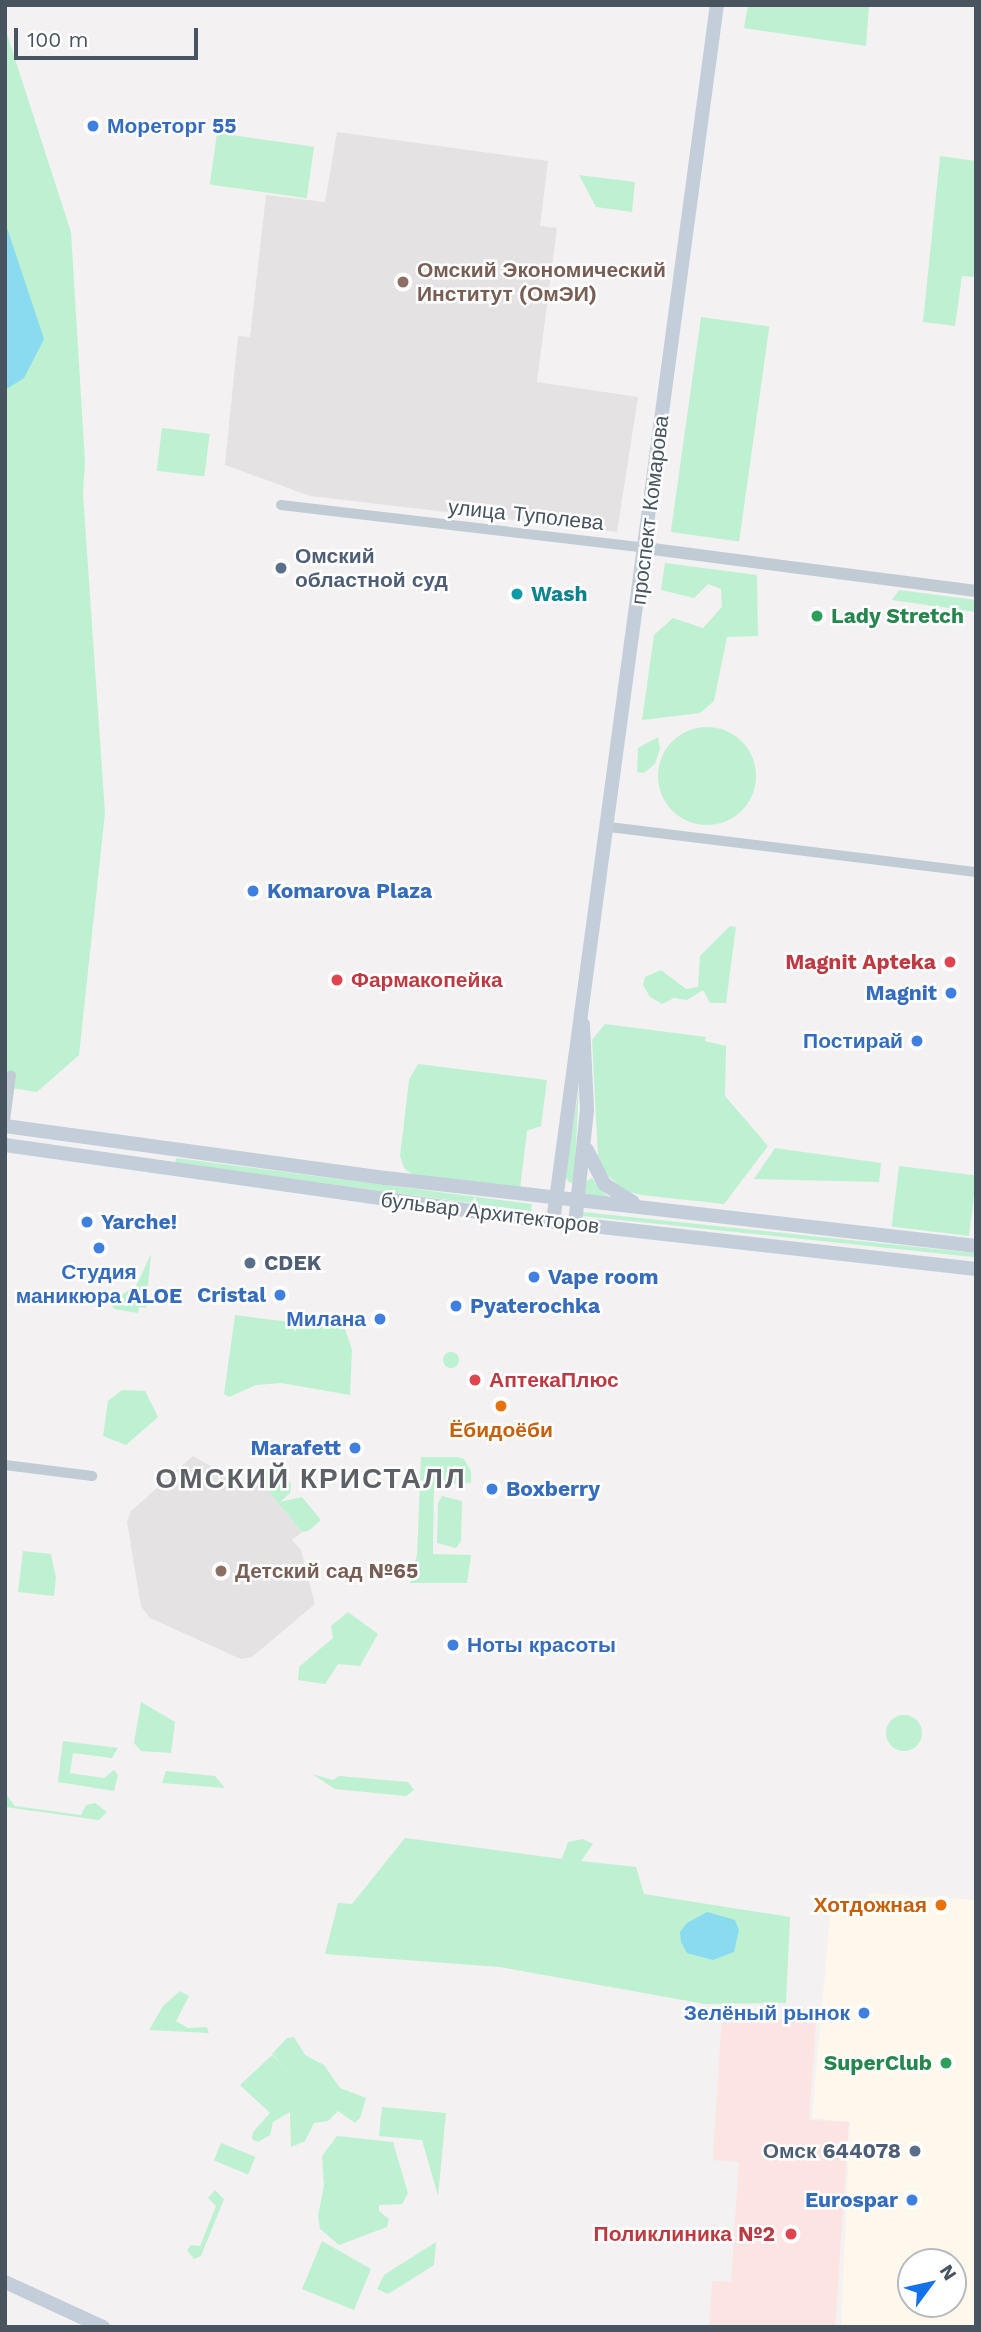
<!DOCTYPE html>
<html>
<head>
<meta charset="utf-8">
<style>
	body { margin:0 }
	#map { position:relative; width:981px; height:2332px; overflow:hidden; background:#f3f1f1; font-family:"Work Sans",sans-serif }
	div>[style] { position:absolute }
	.commercial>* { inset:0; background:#fdf8eb }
	.education>* { inset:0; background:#e4e2e3 }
	.medical>* { inset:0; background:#fce4e2 }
	.green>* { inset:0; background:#bef1d2; transform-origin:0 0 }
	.round { border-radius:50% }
	.water>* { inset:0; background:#8adaf0 }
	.minor>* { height:10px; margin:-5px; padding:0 5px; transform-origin:5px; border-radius:5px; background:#c1cbd3 }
	.tertiary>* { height:12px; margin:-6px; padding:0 6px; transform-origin:6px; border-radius:6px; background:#c1cbd3 }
	.secondary>* { height:14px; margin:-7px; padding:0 7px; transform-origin:7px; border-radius:7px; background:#c3ceda }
	.dots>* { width:19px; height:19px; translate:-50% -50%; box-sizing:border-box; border:4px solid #fff; border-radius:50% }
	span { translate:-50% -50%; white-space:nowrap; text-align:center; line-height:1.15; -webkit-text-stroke:5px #fff; paint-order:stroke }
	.shop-label { font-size:21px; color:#366cbe; font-weight:700 }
	.left { translate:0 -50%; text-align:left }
	.right { translate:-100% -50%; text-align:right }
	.education-label { font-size:21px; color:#785e54; font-weight:700 }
	.street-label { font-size:21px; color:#48545f }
	.service-label { font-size:21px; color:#4e5e75; font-weight:700 }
	.culture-label { font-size:21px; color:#0d838f; font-weight:700 }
	.leisure-label { font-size:21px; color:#27864d; font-weight:700 }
	.health-label { font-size:21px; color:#be3a42; font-weight:700 }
	.food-label { font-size:21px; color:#c56008; font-weight:700 }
	.district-label { font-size:28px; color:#5d6166; font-weight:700; letter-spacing:2px }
	.frame { position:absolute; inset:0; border:7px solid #48545f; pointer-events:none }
	.north { position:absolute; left:897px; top:2248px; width:70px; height:70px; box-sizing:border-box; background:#fff; border:2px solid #b6bbbf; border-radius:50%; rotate:57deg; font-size:19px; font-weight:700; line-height:28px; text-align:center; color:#48545f }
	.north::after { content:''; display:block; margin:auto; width:24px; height:32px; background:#1271eb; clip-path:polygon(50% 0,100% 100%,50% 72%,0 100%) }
	.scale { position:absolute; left:14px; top:28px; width:184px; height:32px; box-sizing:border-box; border:4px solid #48545f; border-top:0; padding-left:9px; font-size:21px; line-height:24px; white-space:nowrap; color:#48545f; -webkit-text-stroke:5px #fff; paint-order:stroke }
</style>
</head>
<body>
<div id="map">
	<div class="commercial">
		<i style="clip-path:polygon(evenodd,869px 1893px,976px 1900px,976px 2327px,841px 2327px,850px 2122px,812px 2118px,831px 1905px,866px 1908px,869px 1893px,911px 2262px,953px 2262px,953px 2304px,911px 2304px,911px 2262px)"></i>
	</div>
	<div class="education">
		<i style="clip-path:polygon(337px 132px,548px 161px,540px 226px,557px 228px,537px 382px,638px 397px,617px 532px,310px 496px,225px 465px,238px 336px,250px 337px,266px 195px,325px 202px)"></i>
		<i style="clip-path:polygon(193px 1456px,249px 1488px,259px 1480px,302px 1532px,292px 1540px,301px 1550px,315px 1604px,252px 1657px,241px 1659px,150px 1618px,141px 1606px,127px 1522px,131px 1511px)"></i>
	</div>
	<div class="medical">
		<i style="clip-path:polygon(722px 2015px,816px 2022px,809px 2120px,849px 2122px,835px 2327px,709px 2327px,712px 2281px,731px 2282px,739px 2162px,713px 2160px)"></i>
	</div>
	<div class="green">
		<i style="clip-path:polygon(748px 5px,869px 5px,866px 46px,744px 28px)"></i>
		<i style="clip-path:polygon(5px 28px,71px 232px,85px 462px,83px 494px,105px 813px,79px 1055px,37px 1092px,5px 1087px)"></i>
		<i style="left:217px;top:133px;width:98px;height:52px;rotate:8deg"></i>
		<i style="clip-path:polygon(940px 156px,976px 161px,976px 277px,962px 276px,955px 326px,923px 322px)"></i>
		<i style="clip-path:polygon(579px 175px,635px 182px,632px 212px,596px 207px)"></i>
		<i style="left:701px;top:317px;width:69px;height:217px;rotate:8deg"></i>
		<i style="left:162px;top:428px;width:48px;height:43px;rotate:7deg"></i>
		<i style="clip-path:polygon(665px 563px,757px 575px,758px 636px,727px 637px,714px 701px,700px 713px,642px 720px,654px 635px,673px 618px,703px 628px,722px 607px,721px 589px,708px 584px,694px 598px,661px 590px)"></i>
		<i style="clip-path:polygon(899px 590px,976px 600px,976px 612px,892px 600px)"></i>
		<i class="round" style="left:658px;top:727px;width:98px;height:98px"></i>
		<i style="clip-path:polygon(658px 737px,660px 749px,655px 764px,644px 773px,637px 772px,638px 748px)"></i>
		<i style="clip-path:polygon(730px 926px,736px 927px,726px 1003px,710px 1003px,703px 990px,687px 1000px,674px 998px,662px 1004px,650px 997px,643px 985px,645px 977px,661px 970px,686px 989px,698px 987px,700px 956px)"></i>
		<i style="clip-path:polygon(605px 1024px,706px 1037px,705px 1041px,726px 1046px,725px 1096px,768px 1146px,724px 1204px,641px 1195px,626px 1191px,607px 1175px,598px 1156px,592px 1040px)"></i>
		<i style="clip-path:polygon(418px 1064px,547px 1080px,541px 1126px,527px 1131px,520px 1189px,413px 1175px,404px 1168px,400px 1156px,409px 1080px)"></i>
		<i style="clip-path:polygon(579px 1087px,574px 1181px,570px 1183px,565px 1177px)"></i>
		<i style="clip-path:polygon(775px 1148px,881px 1163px,879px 1182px,754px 1179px)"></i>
		<i style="clip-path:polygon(176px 1158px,532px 1204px,531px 1211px,175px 1163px)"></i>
		<i style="left:899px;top:1166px;width:78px;height:61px;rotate:7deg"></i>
		<i style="clip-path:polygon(592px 1178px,602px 1191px,612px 1200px,583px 1196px,585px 1182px)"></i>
		<i style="left:583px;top:1212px;width:395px;height:4px;rotate:6deg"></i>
		<i style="clip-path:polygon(151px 1254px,146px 1308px,139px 1307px,138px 1313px,114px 1309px,110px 1302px,136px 1286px)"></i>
		<i style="clip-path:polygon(235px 1315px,345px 1329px,352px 1350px,350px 1395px,281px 1383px,256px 1385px,229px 1397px,224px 1394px)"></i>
		<i class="round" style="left:443px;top:1352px;width:16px;height:16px"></i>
		<i style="clip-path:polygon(122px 1390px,145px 1391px,158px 1417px,126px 1445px,103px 1436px,108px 1401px)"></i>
		<i style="clip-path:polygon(421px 1457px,457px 1457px,464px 1459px,471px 1471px,471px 1483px,434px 1484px,433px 1554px,471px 1555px,467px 1583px,410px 1583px,417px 1555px)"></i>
		<i style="clip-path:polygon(275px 1464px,291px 1484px,290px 1493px,280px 1502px,302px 1497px,321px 1520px,308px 1531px,302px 1532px,259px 1480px)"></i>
		<i style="clip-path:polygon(442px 1496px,462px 1501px,461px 1541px,456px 1548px,437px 1543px,438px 1503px)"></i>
		<i style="clip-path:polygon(23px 1551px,51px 1554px,56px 1578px,54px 1596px,18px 1592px)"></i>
		<i style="clip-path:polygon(348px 1612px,378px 1634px,360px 1666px,338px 1664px,325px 1684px,298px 1680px,299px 1667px,333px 1638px,331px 1626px)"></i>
		<i style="clip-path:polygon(141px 1702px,175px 1722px,171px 1753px,141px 1751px,134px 1743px)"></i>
		<i class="round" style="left:886px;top:1715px;width:36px;height:36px"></i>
		<i style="clip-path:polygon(63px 1741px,118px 1748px,112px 1758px,73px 1753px,70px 1773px,104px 1778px,114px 1770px,118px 1775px,114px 1791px,58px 1782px)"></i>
		<i style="clip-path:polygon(166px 1771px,215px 1776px,225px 1788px,162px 1783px)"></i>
		<i style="clip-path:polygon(312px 1774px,333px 1780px,339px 1776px,408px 1782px,414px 1790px,406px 1796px,335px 1789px)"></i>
		<i style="clip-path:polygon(5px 1793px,15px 1806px,81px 1815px,86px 1805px,95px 1803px,107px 1812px,99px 1820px,5px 1807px)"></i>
		<i style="clip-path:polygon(405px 1838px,562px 1859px,568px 1842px,583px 1839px,593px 1844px,581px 1861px,636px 1867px,644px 1894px,790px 1917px,786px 2003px,705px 2004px,500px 1967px,325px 1954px,338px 1903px,352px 1904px)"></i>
		<i style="clip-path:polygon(180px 1991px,189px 1996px,176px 2021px,188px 2028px,207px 2027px,209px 2033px,149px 2030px,163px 2006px)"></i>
		<i style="clip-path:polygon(294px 2037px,305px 2055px,324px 2065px,340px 2088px,366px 2098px,360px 2118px,355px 2123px,338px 2111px,328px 2121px,314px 2123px,305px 2141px,291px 2147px,290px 2112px,273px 2122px,270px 2135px,258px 2142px,252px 2139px,253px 2132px,270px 2113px,240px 2085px,272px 2055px,289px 2072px,272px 2054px,287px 2038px)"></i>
		<i style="clip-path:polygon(382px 2107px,446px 2113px,438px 2196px,422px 2140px,379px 2136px)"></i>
		<i style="clip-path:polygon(337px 2136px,393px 2142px,408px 2193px,402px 2204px,379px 2205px,379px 2211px,389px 2219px,387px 2227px,339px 2245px,320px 2229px,318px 2216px,324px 2185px,322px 2156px)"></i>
		<i style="left:221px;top:2143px;width:37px;height:19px;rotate:22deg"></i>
		<i style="clip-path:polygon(215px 2190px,224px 2199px,201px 2256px,194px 2259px,187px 2250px,191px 2245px,200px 2246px,216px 2206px,208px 2198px)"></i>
		<i style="clip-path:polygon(322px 2241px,371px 2269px,354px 2310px,302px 2289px)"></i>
		<i style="clip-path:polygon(436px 2242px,434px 2265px,388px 2294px,377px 2289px,384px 2275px)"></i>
	</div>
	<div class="water">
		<i style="clip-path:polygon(5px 222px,44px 339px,24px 378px,5px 390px)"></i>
		<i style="clip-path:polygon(707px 1912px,735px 1920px,739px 1930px,734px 1952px,713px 1960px,687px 1953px,681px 1942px,680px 1932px,687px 1923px)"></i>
	</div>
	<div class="minor">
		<i style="left:281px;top:505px;width:367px;rotate:6.7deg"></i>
		<i style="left:609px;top:827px;width:370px;rotate:7deg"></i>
		<i style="left:5px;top:1120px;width:45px;rotate:-82.4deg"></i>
		<i style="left:5px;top:1465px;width:88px;rotate:7.2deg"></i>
	</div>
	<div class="tertiary">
		<i style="left:645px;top:548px;width:334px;rotate:7.4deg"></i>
	</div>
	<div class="secondary">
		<i style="left:5px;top:1126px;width:385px;rotate:7.8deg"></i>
		<i style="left:386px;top:1178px;width:594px;rotate:6.57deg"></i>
		<i style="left:5px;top:1145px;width:521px;rotate:8.05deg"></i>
		<i style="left:521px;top:1218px;width:458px;rotate:6.4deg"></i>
		<i style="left:587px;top:1150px;width:38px;rotate:63deg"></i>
		<i style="left:604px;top:1184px;width:34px;rotate:32deg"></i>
		<i style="left:553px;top:1222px;width:1228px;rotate:-82.33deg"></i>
		<i style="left:575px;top:1224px;width:115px;rotate:-84deg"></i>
		<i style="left:587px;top:1110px;width:86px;rotate:-92.7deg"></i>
		<i style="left:5px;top:2282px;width:108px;rotate:24.7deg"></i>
	</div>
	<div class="dots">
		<i style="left:93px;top:126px;background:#3f7fe0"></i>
		<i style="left:403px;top:282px;background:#8d6e63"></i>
		<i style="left:281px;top:568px;background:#5c6f8a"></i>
		<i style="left:517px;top:594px;background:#0f9aa8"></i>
		<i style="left:817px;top:616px;background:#2e9e5b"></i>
		<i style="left:253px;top:891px;background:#3f7fe0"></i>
		<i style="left:950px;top:962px;background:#e0444e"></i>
		<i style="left:337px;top:980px;background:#e0444e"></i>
		<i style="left:951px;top:993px;background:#3f7fe0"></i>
		<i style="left:917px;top:1041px;background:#3f7fe0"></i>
		<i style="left:87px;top:1222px;background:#3f7fe0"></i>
		<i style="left:99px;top:1248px;background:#3f7fe0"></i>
		<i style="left:250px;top:1263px;background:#5c6f8a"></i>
		<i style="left:534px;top:1277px;background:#3f7fe0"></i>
		<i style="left:280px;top:1295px;background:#3f7fe0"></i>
		<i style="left:456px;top:1306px;background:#3f7fe0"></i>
		<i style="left:380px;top:1319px;background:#3f7fe0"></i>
		<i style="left:475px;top:1380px;background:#e0444e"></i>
		<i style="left:501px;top:1406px;background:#e8710a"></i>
		<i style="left:355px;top:1448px;background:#3f7fe0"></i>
		<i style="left:492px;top:1489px;background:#3f7fe0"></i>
		<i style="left:221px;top:1571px;background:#8d6e63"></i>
		<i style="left:453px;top:1645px;background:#3f7fe0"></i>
		<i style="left:941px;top:1905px;background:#e8710a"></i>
		<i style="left:864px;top:2013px;background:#3f7fe0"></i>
		<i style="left:946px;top:2063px;background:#2e9e5b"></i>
		<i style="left:915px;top:2151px;background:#5c6f8a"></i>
		<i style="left:912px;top:2200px;background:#3f7fe0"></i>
		<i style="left:791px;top:2234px;background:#e0444e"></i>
	</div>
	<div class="shop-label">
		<span class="left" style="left:107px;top:126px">Мореторг 55</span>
		<span class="left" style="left:267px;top:891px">Komarova Plaza</span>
		<span class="right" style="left:937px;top:993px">Magnit</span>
		<span class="right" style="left:903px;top:1041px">Постирай</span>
		<span class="left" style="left:101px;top:1222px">Yarche!</span>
		<span style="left:99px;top:1284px">Студия<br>маникюра ALOE</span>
		<span class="left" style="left:548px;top:1277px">Vape room</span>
		<span class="right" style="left:266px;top:1295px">Cristal</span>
		<span class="left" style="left:470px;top:1306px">Pyaterochka</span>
		<span class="right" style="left:366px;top:1319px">Милана</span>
		<span class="right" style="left:341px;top:1448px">Marafett</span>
		<span class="left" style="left:506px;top:1489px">Boxberry</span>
		<span class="left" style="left:467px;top:1645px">Ноты красоты</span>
		<span class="right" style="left:850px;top:2013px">Зелёный рынок</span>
		<span class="right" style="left:898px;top:2200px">Eurospar</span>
	</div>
	<div class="education-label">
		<span class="left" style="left:417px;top:282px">Омский Экономический<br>Институт (ОмЭИ)</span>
		<span class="left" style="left:235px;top:1571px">Детский сад №65</span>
	</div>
	<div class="street-label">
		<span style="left:650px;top:510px;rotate:-83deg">проспект Комарова</span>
		<span style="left:526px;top:515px;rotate:6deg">улица Туполева</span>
		<span style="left:490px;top:1213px;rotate:7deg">бульвар Архитекторов</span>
	</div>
	<div class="service-label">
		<span class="left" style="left:295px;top:568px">Омский<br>областной суд</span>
		<span class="left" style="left:264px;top:1263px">CDEK</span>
		<span class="right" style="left:901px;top:2151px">Омск 644078</span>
	</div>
	<div class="culture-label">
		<span class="left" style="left:531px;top:594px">Wash</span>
	</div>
	<div class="leisure-label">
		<span class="left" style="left:831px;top:616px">Lady Stretch</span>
		<span class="right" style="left:932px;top:2063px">SuperClub</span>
	</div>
	<div class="health-label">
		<span class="right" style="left:936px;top:962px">Magnit Apteka</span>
		<span class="left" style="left:351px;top:980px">Фармакопейка</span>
		<span class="left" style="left:489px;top:1380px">АптекаПлюс</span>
		<span class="right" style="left:775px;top:2234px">Поликлиника №2</span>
	</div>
	<div class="food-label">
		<span style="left:501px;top:1430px">Ёбидоёби</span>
		<span class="right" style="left:927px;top:1905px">Хотдожная</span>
	</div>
	<div class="district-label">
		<span style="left:311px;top:1479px">ОМСКИЙ КРИСТАЛЛ</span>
	</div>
	<div class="frame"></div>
	<div class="north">N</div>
	<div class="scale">100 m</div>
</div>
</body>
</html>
